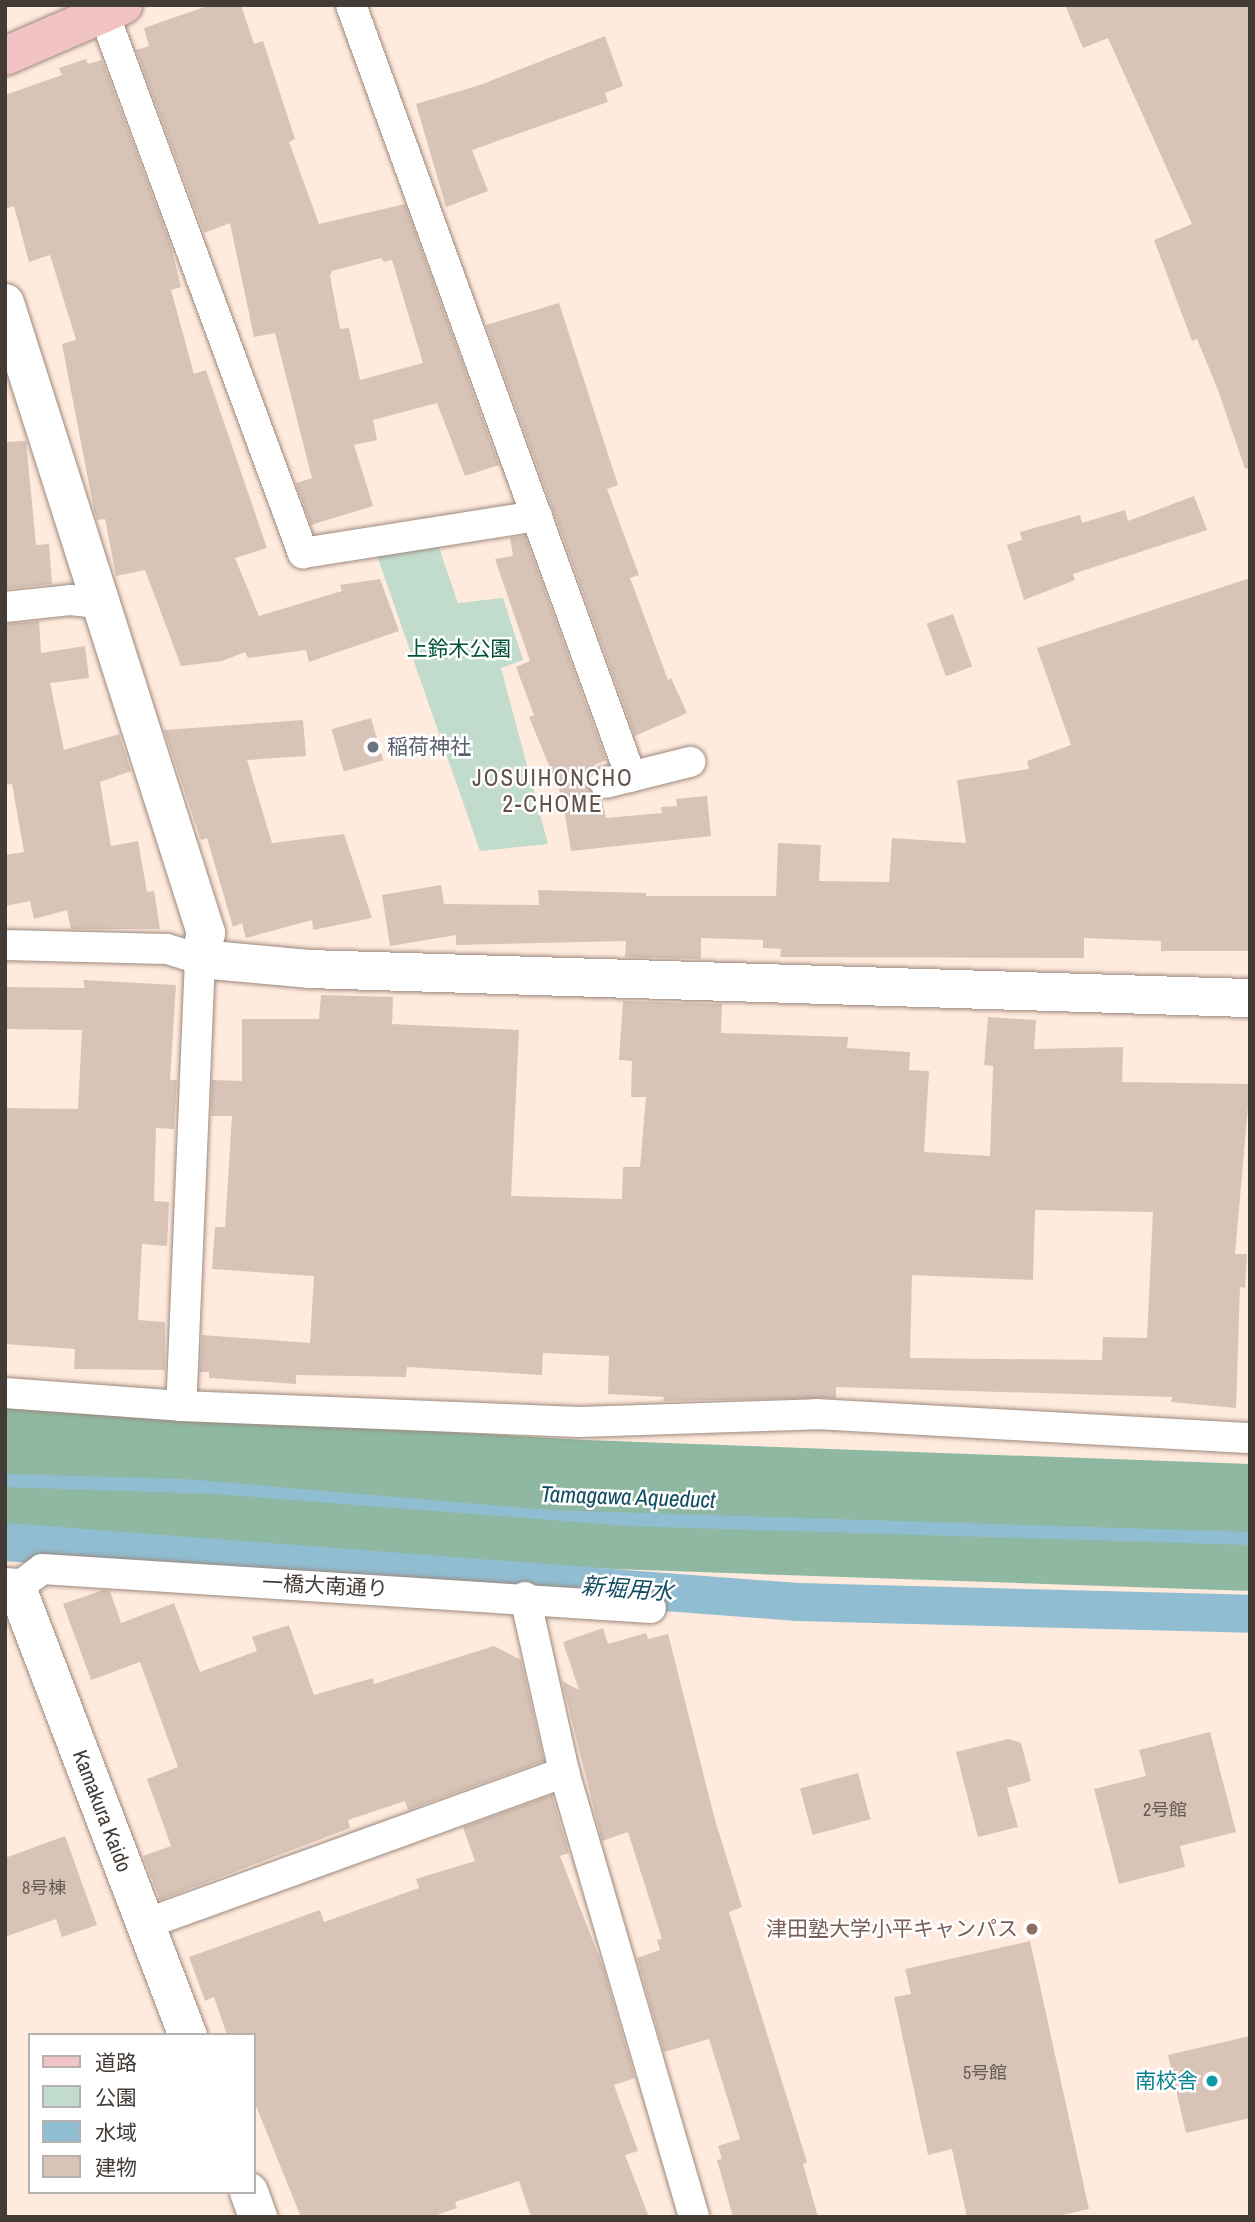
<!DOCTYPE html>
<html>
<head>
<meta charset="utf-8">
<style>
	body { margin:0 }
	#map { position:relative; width:1255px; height:2222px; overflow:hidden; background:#ffebdd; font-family:"Archivo Narrow","Noto Sans JP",sans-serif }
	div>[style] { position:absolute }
	.green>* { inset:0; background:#c1dccd }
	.forest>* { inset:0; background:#8eb8a2 }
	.water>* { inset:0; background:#91bdd2 }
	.canal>* { height:38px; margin:-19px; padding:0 19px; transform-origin:19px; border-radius:19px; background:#91bdd2 }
	.building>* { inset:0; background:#d7c4b7; transform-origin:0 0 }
	.roads { filter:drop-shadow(0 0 2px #9b897d) drop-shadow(0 0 2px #9b897d) }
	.minor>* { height:30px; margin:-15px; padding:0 15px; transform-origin:15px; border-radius:15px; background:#fff }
	.tertiary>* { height:38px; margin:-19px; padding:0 19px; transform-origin:19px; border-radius:19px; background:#fff }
	.primary>* { height:38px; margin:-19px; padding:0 19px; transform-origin:19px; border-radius:19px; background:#f2c3c4 }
	.dots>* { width:19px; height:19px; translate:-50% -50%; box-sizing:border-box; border:4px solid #fff; border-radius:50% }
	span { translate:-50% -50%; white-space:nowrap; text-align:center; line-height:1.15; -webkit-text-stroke:5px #fff; paint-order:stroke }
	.number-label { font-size:18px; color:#685d56 }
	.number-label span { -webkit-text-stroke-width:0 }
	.park-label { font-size:21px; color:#015236 }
	.worship-label { font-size:21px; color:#5b616d }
	.left { translate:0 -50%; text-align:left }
	.street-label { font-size:21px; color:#433b36 }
	.education-label { font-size:21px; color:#785e54 }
	.right { translate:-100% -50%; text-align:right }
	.culture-label { font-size:21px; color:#0d838f }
	.neighbourhood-label { font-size:23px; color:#625146; letter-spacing:2px }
	.water-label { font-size:23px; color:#124d63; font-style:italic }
	.frame { position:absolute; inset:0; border:7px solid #433b36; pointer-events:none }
	.legend { position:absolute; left:28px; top:2033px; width:228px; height:161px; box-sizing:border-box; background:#fff; border:2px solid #b4b1af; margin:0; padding:9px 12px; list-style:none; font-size:21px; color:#433b36 }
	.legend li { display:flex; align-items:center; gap:14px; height:35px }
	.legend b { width:35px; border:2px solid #b4b1af }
</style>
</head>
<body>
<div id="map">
	<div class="green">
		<i style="clip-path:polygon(436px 539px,458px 603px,503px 598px,523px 660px,501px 668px,548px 844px,480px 851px,375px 550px)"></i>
	</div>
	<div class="forest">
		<i style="clip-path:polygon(5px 1406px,585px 1440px,1250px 1464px,1250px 1591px,5px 1548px)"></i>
	</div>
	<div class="water">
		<i style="clip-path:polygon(5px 1474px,185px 1479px,549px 1510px,1250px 1532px,1250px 1545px,629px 1526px,216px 1494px,5px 1487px)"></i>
	</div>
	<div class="canal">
		<i style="left:5px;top:1542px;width:795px;rotate:4.33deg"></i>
		<i style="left:798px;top:1602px;width:452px;rotate:1.5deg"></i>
	</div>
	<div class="building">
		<i style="clip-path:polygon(evenodd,210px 5px,241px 5px,254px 44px,263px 41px,295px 139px,289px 142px,319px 224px,405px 204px,499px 465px,465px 476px,437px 403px,373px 420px,377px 440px,354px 445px,373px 506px,311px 525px,296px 483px,312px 478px,275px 333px,254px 337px,230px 223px,204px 233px,136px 50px,149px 46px,144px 28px,210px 5px,381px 258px,384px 262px,392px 260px,423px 363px,360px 380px,349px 328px,340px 329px,330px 276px,332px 271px,381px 258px)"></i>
		<i style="clip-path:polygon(1065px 5px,1250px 5px,1250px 468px,1245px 469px,1218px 390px,1197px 339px,1192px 341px,1154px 240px,1192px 224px,1108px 38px,1083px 48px)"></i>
		<i style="clip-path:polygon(605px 36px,623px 86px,605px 93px,608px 102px,472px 150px,488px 191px,446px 207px,416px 104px,480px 85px)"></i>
		<i style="clip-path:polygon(86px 59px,88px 64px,102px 60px,171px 246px,181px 287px,171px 290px,194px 374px,206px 370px,267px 548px,235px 558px,259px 616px,342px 591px,340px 585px,380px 579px,399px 631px,309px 662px,306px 650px,248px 658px,245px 652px,222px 661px,181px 666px,145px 570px,116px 576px,105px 519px,97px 520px,94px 510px,62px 344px,76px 340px,50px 255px,29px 262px,14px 206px,5px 209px,5px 95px,62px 75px,59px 68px)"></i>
		<i style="clip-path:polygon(559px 303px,618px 485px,607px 489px,639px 575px,630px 578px,668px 680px,671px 678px,687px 713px,635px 736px,486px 325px)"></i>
		<i style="clip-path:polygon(26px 441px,36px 545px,49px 544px,52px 584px,5px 589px,5px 442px)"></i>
		<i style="clip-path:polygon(1194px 496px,1207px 530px,1073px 574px,1075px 580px,1024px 600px,1007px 545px,1022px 540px,1020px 532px,1080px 515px,1082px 523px,1125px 510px,1128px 521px)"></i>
		<i style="clip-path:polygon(525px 536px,606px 760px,594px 765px,588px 787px,602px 800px,606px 818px,662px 813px,661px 807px,677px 806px,676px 799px,707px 796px,711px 836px,571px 851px,562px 797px,529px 717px,534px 715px,516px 667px,530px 661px,495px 559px,513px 556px,510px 538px)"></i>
		<i style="clip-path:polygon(1250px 578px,1250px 951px,1161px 951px,1161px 941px,1084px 938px,1084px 958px,780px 957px,781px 949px,763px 948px,763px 940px,701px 938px,701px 959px,625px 957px,626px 941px,456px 945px,456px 935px,390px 946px,382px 895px,441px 885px,444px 904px,539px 905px,538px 890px,646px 893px,646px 896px,776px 896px,778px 843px,821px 845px,819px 881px,889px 882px,892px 838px,966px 843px,957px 780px,1029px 769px,1027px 761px,1071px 745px,1037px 648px)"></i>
		<i style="left:953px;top:614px;width:56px;height:28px;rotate:70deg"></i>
		<i style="clip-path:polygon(39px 621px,41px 653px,85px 646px,89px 678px,50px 683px,64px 750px,119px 734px,131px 771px,100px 782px,111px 846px,138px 841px,147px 892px,154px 891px,160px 929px,71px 929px,67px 910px,34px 919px,30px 901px,5px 906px,5px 855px,24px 852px,12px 784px,5px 785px,5px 624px)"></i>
		<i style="left:371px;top:718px;width:44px;height:41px;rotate:74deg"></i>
		<i style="clip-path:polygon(303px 720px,306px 756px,247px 760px,272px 843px,344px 834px,372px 918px,313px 930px,312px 920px,246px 938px,242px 923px,233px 927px,207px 838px,201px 840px,164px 730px)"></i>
		<i style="clip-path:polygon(83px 980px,176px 985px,170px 1080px,177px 1080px,174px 1129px,156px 1128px,154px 1201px,169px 1202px,167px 1246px,142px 1244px,138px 1320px,165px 1322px,165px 1370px,74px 1369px,75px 1349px,5px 1344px,5px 1108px,78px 1109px,82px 1030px,5px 1029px,5px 987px,85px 988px)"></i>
		<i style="clip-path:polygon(evenodd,321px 995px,393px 997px,392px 1024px,519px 1030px,511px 1196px,622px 1199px,623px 1167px,640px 1167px,646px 1097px,631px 1097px,632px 1061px,619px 1060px,623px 1001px,722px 1004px,721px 1033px,848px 1037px,847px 1048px,910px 1052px,909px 1070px,929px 1071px,924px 1152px,990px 1156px,993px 1066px,984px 1065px,988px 1017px,1036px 1020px,1034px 1049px,1123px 1047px,1122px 1082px,1250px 1084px,1235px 1254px,1247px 1254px,1245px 1288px,1240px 1287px,1236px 1408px,1171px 1402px,1172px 1397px,836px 1387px,836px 1398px,663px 1401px,664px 1397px,608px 1394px,609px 1356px,543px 1353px,542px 1375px,407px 1367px,406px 1377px,296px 1375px,296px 1384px,209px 1378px,209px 1372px,200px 1372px,202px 1335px,310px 1343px,314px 1276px,212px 1269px,215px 1227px,225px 1227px,232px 1116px,211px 1116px,212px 1080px,242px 1081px,242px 1019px,319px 1019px,321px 995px,1035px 1210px,1153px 1212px,1147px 1338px,1103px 1337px,1102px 1360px,910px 1358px,912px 1275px,1033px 1280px,1035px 1210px)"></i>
		<i style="clip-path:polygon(103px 1590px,110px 1591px,121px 1623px,174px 1603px,200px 1672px,257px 1651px,252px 1637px,289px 1625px,314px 1695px,373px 1678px,374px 1684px,494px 1646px,521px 1660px,544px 1761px,408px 1810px,405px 1801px,348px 1820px,350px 1828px,160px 1900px,143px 1856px,171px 1846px,147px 1779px,178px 1767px,140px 1662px,91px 1680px,63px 1604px)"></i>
		<i style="clip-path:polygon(603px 1628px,608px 1644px,646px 1633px,648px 1639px,668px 1634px,715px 1820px,742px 1907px,729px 1912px,807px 2162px,803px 2164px,818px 2217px,733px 2217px,717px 2160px,722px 2159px,718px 2146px,740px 2139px,709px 2039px,664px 2052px,637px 1958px,660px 1950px,657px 1940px,662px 1939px,628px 1832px,602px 1841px,562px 1681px,579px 1690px,563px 1642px)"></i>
		<i style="clip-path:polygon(1210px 1732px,1236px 1832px,1180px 1846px,1185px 1867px,1119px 1884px,1094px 1789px,1146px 1776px,1139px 1750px)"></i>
		<i style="clip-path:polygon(1008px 1739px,1021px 1743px,1031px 1781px,1007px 1788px,1018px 1827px,978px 1837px,956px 1752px)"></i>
		<i style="left:858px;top:1773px;width:48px;height:60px;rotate:75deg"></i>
		<i style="clip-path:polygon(552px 1795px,569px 1853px,560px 1856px,603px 1967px,635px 2078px,614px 2085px,638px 2151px,625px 2155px,649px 2217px,531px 2217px,519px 2181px,455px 2202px,457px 2208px,431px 2217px,301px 2217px,254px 2101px,254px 2035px,227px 2035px,214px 1997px,205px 2001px,189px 1957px,320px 1910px,324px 1922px,419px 1888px,416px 1879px,475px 1861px,463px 1827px)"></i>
		<i style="clip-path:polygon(65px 1836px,97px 1925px,62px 1937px,56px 1919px,5px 1937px,5px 1858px)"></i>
		<i style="clip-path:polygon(1030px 1941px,1089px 2209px,1053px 2217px,967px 2217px,952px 2149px,928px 2155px,894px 1997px,911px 1994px,905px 1969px)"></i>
		<i style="clip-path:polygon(1250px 2036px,1250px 2118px,1186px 2133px,1168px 2055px)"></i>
	</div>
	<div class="roads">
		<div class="minor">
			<i style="left:351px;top:5px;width:821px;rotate:70.06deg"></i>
			<i style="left:104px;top:14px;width:575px;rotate:69.74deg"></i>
			<i style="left:303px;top:553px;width:237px;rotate:-9deg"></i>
			<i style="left:5px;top:607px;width:65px;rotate:-6.1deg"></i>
			<i style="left:70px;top:600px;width:31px;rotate:6deg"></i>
			<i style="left:605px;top:783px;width:88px;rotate:-13.9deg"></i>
			<i style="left:5px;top:945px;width:162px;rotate:1.4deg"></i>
			<i style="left:167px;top:949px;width:34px;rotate:17deg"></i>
			<i style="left:200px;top:959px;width:447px;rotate:92.4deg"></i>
			<i style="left:5px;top:1393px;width:176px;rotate:4.2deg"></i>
			<i style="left:181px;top:1406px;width:399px;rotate:2.3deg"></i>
			<i style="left:580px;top:1422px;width:237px;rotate:-1.9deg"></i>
			<i style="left:817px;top:1414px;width:434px;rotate:3.2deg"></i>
			<i style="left:17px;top:1588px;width:31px;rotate:-37deg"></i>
			<i style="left:42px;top:1569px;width:610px;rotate:3.66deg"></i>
			<i style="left:525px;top:1597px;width:179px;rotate:77.4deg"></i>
			<i style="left:564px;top:1772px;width:464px;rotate:73.7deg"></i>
			<i style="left:145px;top:1924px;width:446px;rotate:-19.9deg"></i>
		</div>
		<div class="tertiary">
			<i style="left:5px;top:303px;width:661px;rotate:72.3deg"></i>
			<i style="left:206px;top:933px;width:27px;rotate:103deg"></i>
			<i style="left:200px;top:959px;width:109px;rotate:5.2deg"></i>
			<i style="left:309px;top:969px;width:941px;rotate:1.77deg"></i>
			<i style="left:5px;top:1587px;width:12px;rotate:5deg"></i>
			<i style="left:17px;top:1588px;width:479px;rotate:69.1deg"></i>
			<i style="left:249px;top:2192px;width:27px;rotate:70deg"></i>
		</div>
		<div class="primary">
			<i style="left:5px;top:56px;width:129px;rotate:-23.4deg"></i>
		</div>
	</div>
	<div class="dots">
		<i style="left:373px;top:747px;background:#6b7280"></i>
		<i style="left:1032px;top:1929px;background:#8d6e63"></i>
		<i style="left:1212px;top:2081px;background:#0f9aa8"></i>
	</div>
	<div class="number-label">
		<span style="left:1165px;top:1810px">2号館</span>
		<span style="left:44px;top:1888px">8号棟</span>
		<span style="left:985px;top:2073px">5号館</span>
	</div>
	<div class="park-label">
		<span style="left:459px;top:649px">上鈴木公園</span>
	</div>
	<div class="worship-label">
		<span class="left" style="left:387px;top:747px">稲荷神社</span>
	</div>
	<div class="street-label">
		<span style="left:325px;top:1586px;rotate:3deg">一橋大南通り</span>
		<span style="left:102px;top:1811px;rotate:69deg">Kamakura Kaido</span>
	</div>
	<div class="education-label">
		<span class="right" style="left:1018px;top:1929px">津田塾大学小平キャンパス</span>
	</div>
	<div class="culture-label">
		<span class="right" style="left:1198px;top:2081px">南校舎</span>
	</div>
	<div class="neighbourhood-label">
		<span style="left:553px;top:791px">JOSUIHONCHO<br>2-CHOME</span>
	</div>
	<div class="water-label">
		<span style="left:628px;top:1497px;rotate:2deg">Tamagawa Aqueduct</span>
		<span style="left:627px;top:1589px;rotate:4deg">新堀用水</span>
	</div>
	<div class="frame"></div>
	<ul class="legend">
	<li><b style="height:9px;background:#f2c3c4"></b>道路</li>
	<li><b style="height:19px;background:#c1dccd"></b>公園</li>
	<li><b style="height:19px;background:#91bdd2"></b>水域</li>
	<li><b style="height:19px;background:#d7c4b7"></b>建物</li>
	</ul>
</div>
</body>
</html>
